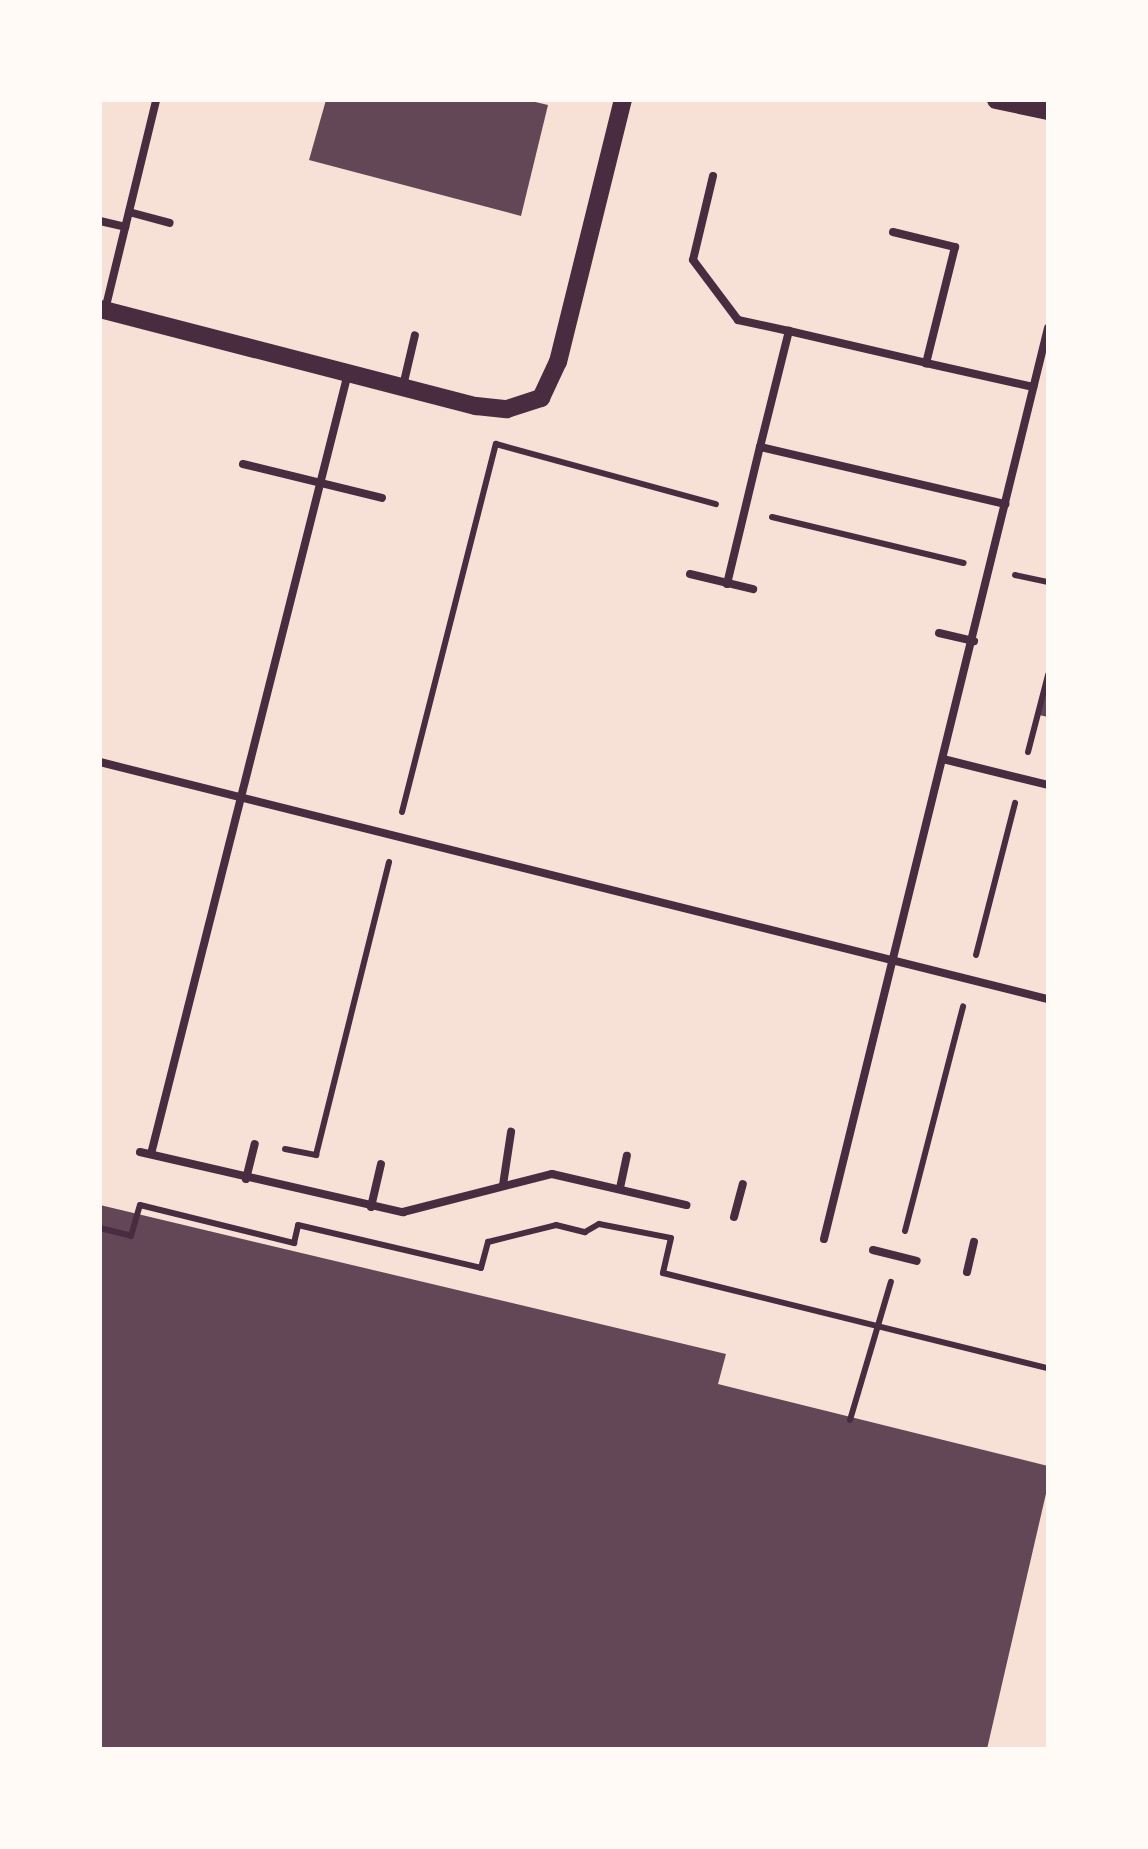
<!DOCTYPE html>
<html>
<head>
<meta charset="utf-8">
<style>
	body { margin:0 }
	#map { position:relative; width:1148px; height:1849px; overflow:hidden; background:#f7e1d7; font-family:"Source Serif 4",serif }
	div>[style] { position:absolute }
	.building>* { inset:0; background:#644757 }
	.path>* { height:6px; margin:-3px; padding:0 3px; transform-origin:3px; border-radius:3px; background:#4a2c40 }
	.service>* { height:8px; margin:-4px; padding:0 4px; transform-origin:4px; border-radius:4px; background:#4a2c40 }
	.tertiary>* { height:18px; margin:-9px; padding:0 9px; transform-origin:9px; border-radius:9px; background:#4a2c40 }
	span { translate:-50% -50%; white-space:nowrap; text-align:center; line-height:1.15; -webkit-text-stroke:10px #fffaf5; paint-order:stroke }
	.frame { position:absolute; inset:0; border:102px solid #fffaf5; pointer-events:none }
</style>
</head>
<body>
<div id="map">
	<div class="building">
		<i style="clip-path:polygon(326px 100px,527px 100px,548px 105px,521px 216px,309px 160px)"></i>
		<i style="clip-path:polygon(1048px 684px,1048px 717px,1039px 715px)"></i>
		<i style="clip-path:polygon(100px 1205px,726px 1354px,718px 1384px,1048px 1466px,1048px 1485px,987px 1749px,100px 1749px)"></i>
	</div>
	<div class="path">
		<i style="left:772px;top:517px;width:197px;rotate:13.5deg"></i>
		<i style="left:1015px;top:575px;width:34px;rotate:12deg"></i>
		<i style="left:1028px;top:752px;width:80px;rotate:-75.4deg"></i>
		<i style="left:402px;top:812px;width:380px;rotate:-75.7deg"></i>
		<i style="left:496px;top:444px;width:228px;rotate:15.3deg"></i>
		<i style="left:976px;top:955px;width:157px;rotate:-75.6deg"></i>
		<i style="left:285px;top:1149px;width:32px;rotate:11deg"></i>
		<i style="left:316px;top:1155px;width:302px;rotate:-76deg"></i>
		<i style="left:100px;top:1228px;width:32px;rotate:14deg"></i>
		<i style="left:131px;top:1236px;width:32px;rotate:-74deg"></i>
		<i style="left:140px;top:1205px;width:159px;rotate:13.9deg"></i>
		<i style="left:294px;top:1243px;width:18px;rotate:-77deg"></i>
		<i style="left:298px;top:1225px;width:188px;rotate:13.2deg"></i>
		<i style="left:481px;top:1268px;width:27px;rotate:-75deg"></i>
		<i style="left:488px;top:1242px;width:70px;rotate:-14deg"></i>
		<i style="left:556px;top:1225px;width:30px;rotate:14deg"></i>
		<i style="left:585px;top:1232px;width:16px;rotate:-30deg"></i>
		<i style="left:599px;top:1224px;width:73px;rotate:11deg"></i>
		<i style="left:671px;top:1238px;width:36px;rotate:103deg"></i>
		<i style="left:663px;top:1273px;width:397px;rotate:13.9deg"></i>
		<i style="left:905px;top:1231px;width:232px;rotate:-75.5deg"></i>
		<i style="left:850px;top:1420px;width:144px;rotate:-73.5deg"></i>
	</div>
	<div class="service">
		<i style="left:713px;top:176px;width:86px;rotate:103.4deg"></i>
		<i style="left:693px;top:260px;width:75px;rotate:53.1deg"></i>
		<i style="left:738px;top:320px;width:52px;rotate:12.2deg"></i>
		<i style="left:129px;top:212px;width:42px;rotate:15deg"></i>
		<i style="left:100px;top:221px;width:26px;rotate:13deg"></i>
		<i style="left:893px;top:232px;width:64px;rotate:13.6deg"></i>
		<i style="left:955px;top:247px;width:120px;rotate:104deg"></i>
		<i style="left:926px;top:363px;width:110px;rotate:12.6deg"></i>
		<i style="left:105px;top:310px;width:216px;rotate:-76.3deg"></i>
		<i style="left:403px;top:386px;width:52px;rotate:-76.8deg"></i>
		<i style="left:760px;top:447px;width:120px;rotate:-76deg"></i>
		<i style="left:789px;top:331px;width:141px;rotate:13.1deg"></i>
		<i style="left:243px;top:464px;width:143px;rotate:13.7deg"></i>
		<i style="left:690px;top:574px;width:65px;rotate:13.4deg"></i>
		<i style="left:727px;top:584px;width:141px;rotate:-76.5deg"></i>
		<i style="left:760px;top:447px;width:252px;rotate:13.1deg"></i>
		<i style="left:939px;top:633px;width:36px;rotate:13deg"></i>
		<i style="left:943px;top:759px;width:108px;rotate:13.9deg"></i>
		<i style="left:100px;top:762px;width:977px;rotate:14.04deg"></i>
		<i style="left:140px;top:1152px;width:270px;rotate:12.9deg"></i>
		<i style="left:403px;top:1212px;width:154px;rotate:-14.3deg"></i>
		<i style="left:552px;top:1174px;width:138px;rotate:13deg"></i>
		<i style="left:151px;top:1154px;width:805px;rotate:-75.84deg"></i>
		<i style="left:246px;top:1179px;width:36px;rotate:-76deg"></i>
		<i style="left:503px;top:1185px;width:54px;rotate:-81.4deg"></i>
		<i style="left:620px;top:1188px;width:33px;rotate:-78deg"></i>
		<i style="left:371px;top:1207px;width:44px;rotate:-76.9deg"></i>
		<i style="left:734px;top:1217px;width:34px;rotate:-75deg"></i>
		<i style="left:824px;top:1239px;width:938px;rotate:-76.19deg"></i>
		<i style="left:873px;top:1250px;width:45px;rotate:14deg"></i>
		<i style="left:967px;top:1272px;width:31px;rotate:-77deg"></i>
	</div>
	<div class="tertiary">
		<i style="left:996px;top:100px;width:53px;rotate:11.9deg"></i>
		<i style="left:100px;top:309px;width:388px;rotate:14.5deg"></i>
		<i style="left:476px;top:406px;width:31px;rotate:6deg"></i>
		<i style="left:507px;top:409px;width:36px;rotate:-18deg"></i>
		<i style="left:541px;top:398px;width:40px;rotate:-65deg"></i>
		<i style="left:558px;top:362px;width:270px;rotate:-76.1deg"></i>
	</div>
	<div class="frame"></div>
</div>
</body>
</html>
